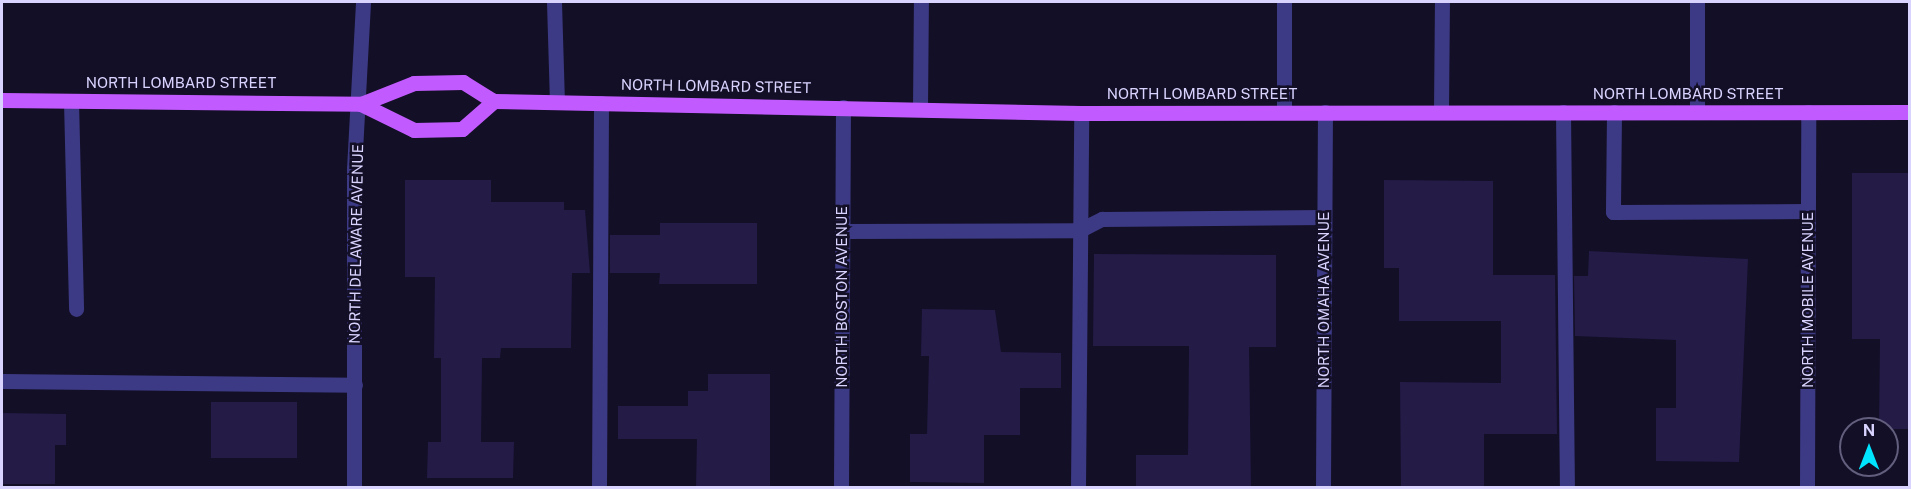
<!DOCTYPE html>
<html>
<head>
<meta charset="utf-8">
<style>
	body { margin:0 }
	#map { position:relative; width:1911px; height:489px; overflow:hidden; background:#130f26; font-family:"Public Sans",sans-serif }
	div>[style] { position:absolute }
	.building>* { inset:0; background:#241b47; transform-origin:0 0 }
	.minor>* { height:15px; margin:-7.5px; padding:0 7.5px; transform-origin:7.5px; border-radius:7.5px; background:#3d3a85 }
	.major>* { height:15px; margin:-7.5px; padding:0 7.5px; transform-origin:7.5px; border-radius:7.5px; background:#c25bff }
	span { translate:-50% -50%; white-space:nowrap; text-align:center; line-height:1.15; -webkit-text-stroke:5px #130f26; paint-order:stroke }
	.street-label { font-size:15px; color:#d9d4ff }
	.frame { position:absolute; inset:0; border:3px solid #d9d4ff; pointer-events:none }
	.north { position:absolute; left:1839px; top:417px; width:60px; height:60px; box-sizing:border-box; background:#130f26; border:2px solid #625e7d; border-radius:50%; rotate:0deg; font-size:16px; font-weight:700; line-height:24px; text-align:center; color:#d9d4ff }
	.north::after { content:''; display:block; margin:auto; width:21px; height:27px; background:#00e5ff; clip-path:polygon(50% 0,100% 100%,50% 72%,0 100%) }
</style>
</head>
<body>
<div id="map">
	<div class="building">
		<i style="clip-path:polygon(1852px 173px,1910px 173px,1910px 429px,1879px 429px,1880px 339px,1852px 339px)"></i>
		<i style="clip-path:polygon(405px 180px,491px 180px,491px 202px,564px 202px,564px 210px,585px 210px,590px 273px,572px 273px,571px 348px,501px 348px,500px 358px,482px 358px,481px 442px,514px 442px,513px 478px,427px 478px,428px 442px,441px 442px,441px 358px,434px 358px,435px 277px,405px 277px)"></i>
		<i style="clip-path:polygon(1384px 180px,1493px 181px,1493px 275px,1555px 275px,1557px 434px,1484px 434px,1484px 488px,1401px 488px,1400px 382px,1501px 383px,1501px 321px,1399px 321px,1399px 268px,1384px 268px)"></i>
		<i style="clip-path:polygon(660px 223px,757px 223px,757px 284px,659px 284px,660px 273px,610px 273px,610px 235px,660px 235px)"></i>
		<i style="clip-path:polygon(1589px 251px,1748px 259px,1739px 462px,1656px 461px,1656px 408px,1676px 408px,1676px 340px,1575px 336px,1574px 276px,1588px 276px)"></i>
		<i style="clip-path:polygon(1094px 254px,1276px 255px,1276px 347px,1249px 347px,1251px 488px,1136px 488px,1136px 455px,1188px 455px,1189px 346px,1093px 346px)"></i>
		<i style="clip-path:polygon(922px 309px,995px 310px,1001px 352px,1061px 353px,1061px 388px,1020px 388px,1020px 435px,984px 435px,984px 483px,910px 482px,910px 434px,927px 434px,929px 356px,921px 356px)"></i>
		<i style="clip-path:polygon(708px 374px,770px 374px,770px 488px,696px 488px,697px 439px,618px 439px,618px 406px,688px 406px,688px 391px,708px 391px)"></i>
		<i style="left:211px;top:402px;width:86px;height:56px"></i>
		<i style="clip-path:polygon(2px 413px,66px 414px,66px 445px,55px 445px,55px 484px,2px 484px)"></i>
	</div>
	<div class="minor">
		<i style="left:554px;top:2px;width:100px;rotate:88.3deg"></i>
		<i style="left:1284px;top:2px;width:110px;rotate:90deg"></i>
		<i style="left:1697px;top:2px;width:110px;rotate:90deg"></i>
		<i style="left:71px;top:101px;width:208px;rotate:88.6deg"></i>
		<i style="left:920px;top:108px;width:106px;rotate:-89.5deg"></i>
		<i style="left:1441px;top:112px;width:110px;rotate:-89.5deg"></i>
		<i style="left:1563px;top:112px;width:376px;rotate:89.4deg"></i>
		<i style="left:1614px;top:112px;width:100px;rotate:90.6deg"></i>
		<i style="left:1613px;top:212px;width:195px;rotate:-0.3deg"></i>
		<i style="left:843px;top:231px;width:237px;rotate:-0.2deg"></i>
		<i style="left:1080px;top:230px;width:25px;rotate:-27deg"></i>
		<i style="left:1102px;top:219px;width:222px;rotate:-0.5deg"></i>
		<i style="left:2px;top:381px;width:353px;rotate:0.6deg"></i>
		<i style="left:354px;top:488px;width:319px;rotate:-90deg"></i>
		<i style="left:354px;top:169px;width:167px;rotate:-86.9deg"></i>
		<i style="left:599px;top:488px;width:385px;rotate:-89.7deg"></i>
		<i style="left:841px;top:488px;width:381px;rotate:-89.7deg"></i>
		<i style="left:1078px;top:488px;width:375px;rotate:-89.5deg"></i>
		<i style="left:1323px;top:488px;width:376px;rotate:-89.7deg"></i>
		<i style="left:1807px;top:488px;width:376px;rotate:-89.8deg"></i>
	</div>
	<div class="major">
		<i style="left:2px;top:100px;width:359px;rotate:0.6deg"></i>
		<i style="left:361px;top:104px;width:59px;rotate:26.1deg"></i>
		<i style="left:414px;top:130px;width:48px;rotate:-1.2deg"></i>
		<i style="left:462px;top:129px;width:43px;rotate:-41.2deg"></i>
		<i style="left:361px;top:104px;width:57px;rotate:-21.6deg"></i>
		<i style="left:414px;top:83px;width:49px;rotate:-1.2deg"></i>
		<i style="left:463px;top:82px;width:36px;rotate:32deg"></i>
		<i style="left:494px;top:101px;width:587px;rotate:1.17deg"></i>
		<i style="left:1081px;top:113px;width:829px;rotate:-0.07deg"></i>
	</div>
	<div class="street-label">
		<span style="left:181px;top:83px">NORTH LOMBARD STREET</span>
		<span style="left:716px;top:86px;rotate:1deg">NORTH LOMBARD STREET</span>
		<span style="left:1202px;top:94px">NORTH LOMBARD STREET</span>
		<span style="left:1688px;top:94px">NORTH LOMBARD STREET</span>
		<span style="left:356px;top:244px;rotate:-89deg">NORTH DELAWARE AVENUE</span>
		<span style="left:842px;top:297px;rotate:-90deg">NORTH BOSTON AVENUE</span>
		<span style="left:1324px;top:300px;rotate:-90deg">NORTH OMAHA AVENUE</span>
		<span style="left:1808px;top:300px;rotate:-90deg">NORTH MOBILE AVENUE</span>
	</div>
	<div class="frame"></div>
	<div class="north">N</div>
</div>
</body>
</html>
